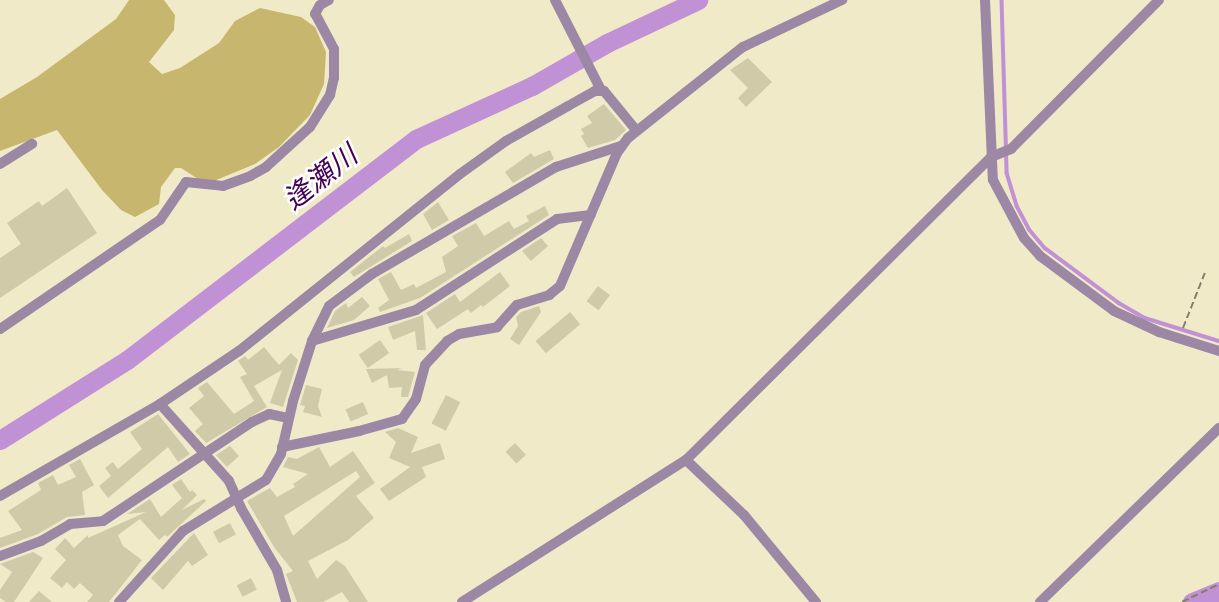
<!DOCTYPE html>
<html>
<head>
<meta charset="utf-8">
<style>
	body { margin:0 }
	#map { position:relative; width:1219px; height:602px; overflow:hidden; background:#f1eac8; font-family:"Titillium Web","Noto Sans JP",sans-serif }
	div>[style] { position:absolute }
	.green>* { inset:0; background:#c7b76e }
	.stream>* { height:3.5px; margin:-1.75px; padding:0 1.75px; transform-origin:1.75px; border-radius:1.75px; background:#c191d5 }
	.river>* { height:19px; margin:-9.5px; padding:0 9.5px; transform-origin:9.5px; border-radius:9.5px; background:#c191d5 }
	.building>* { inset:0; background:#d1caa8; transform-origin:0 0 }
	.path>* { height:2px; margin-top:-1px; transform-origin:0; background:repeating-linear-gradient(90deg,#837f68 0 7px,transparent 0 10.5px) }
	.minor>* { height:10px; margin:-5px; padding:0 5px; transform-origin:5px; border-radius:5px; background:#9c88a5 }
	span { translate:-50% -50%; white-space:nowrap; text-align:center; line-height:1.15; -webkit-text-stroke:5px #fff; paint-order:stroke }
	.water-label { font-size:28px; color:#430157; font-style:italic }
</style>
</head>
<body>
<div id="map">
	<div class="green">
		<i style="clip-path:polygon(129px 0,164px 0,175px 15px,174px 30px,149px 62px,162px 74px,180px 68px,219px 43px,235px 21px,260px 8px,301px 17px,315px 27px,326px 52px,324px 84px,310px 115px,279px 147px,255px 164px,214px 181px,198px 179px,181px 168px,175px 168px,161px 187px,159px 204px,135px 217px,121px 210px,102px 190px,57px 130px,0 151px,0 99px,37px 77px,116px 19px)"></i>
	</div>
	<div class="stream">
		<i style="left:1002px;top:0;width:173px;rotate:88.3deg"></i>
		<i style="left:1007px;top:173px;width:34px;rotate:73deg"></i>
		<i style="left:1017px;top:206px;width:26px;rotate:62deg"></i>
		<i style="left:1029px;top:229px;width:25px;rotate:50deg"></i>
		<i style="left:1045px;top:248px;width:92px;rotate:36.6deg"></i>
		<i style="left:1119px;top:303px;width:30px;rotate:30deg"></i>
		<i style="left:1145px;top:318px;width:77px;rotate:17.3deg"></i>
	</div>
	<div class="river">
		<i style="left:0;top:440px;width:150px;rotate:-32.2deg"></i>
		<i style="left:127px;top:360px;width:364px;rotate:-37.4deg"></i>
		<i style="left:416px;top:139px;width:128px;rotate:-24.6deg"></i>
		<i style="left:532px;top:86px;width:86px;rotate:-29.8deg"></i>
		<i style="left:607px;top:43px;width:101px;rotate:-25.3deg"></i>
		<i style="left:1192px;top:602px;width:29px;rotate:-22deg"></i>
	</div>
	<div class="building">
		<i style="clip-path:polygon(748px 58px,772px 82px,746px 107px,738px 98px,748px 88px,730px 70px)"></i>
		<i style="clip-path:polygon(604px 104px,626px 130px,615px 140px,588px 148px,581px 136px,584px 134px,581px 129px,592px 123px,587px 116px)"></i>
		<i style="clip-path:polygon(550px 150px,554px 159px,513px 183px,505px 172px,531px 153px,534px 157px)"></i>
		<i style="clip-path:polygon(67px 188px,97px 233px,0 298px,0 258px,21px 244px,7px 223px,39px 201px,42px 206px)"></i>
		<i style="clip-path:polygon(438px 202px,449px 220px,432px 230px,423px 214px)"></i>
		<i style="clip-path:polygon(545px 206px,549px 215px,420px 298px,380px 312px,378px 308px,389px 300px,378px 279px,391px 272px,401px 290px,414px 284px,416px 288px,446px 272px,442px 257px,458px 246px,452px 236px,476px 223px,484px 236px,509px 221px,514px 229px,529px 221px,526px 216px)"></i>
		<i style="clip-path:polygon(409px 234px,412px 241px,354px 277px,350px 272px,383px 246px,385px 248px)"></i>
		<i style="clip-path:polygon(541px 238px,548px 246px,531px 261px,522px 251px)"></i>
		<i style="clip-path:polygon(500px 272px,510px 286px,483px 307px,481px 305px,471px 313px,468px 309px,437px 329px,426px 313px,455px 294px,460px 302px)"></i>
		<i style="left:598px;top:286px;width:15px;height:19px;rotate:37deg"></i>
		<i style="clip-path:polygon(362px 297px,370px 306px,354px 320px,327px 328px,335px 311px,346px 303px,348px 308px)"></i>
		<i style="clip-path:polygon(539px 306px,541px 312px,519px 345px,510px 339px,518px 326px,516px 317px,521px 312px)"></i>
		<i style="left:570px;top:312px;width:16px;height:45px;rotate:50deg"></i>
		<i style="clip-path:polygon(423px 315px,426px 350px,417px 350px,415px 331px,393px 340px,388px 327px)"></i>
		<i style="left:380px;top:340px;width:16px;height:26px;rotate:55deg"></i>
		<i style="clip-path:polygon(264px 347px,279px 365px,291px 353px,298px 360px,283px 407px,270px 403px,282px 370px,254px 386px,267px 407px,206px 443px,195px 431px,203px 424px,189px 408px,204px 396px,198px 388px,207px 382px,234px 414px,254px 401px,240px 377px,247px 374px,238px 361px,245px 356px,248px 360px)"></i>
		<i style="clip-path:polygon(402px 368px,397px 370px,415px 372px,408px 397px,401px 397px,402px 387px,389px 388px,387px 375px,372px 383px,366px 369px)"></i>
		<i style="clip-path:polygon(306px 385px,322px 389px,318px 406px,322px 417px,303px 412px,305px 406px,300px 405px)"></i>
		<i style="left:446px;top:395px;width:16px;height:32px;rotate:27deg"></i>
		<i style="left:363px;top:402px;width:13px;height:19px;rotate:67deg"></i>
		<i style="clip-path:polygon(158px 414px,190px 454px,178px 462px,168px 447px,108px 498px,99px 486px,111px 476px,105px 468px,113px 462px,118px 469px,142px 449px,130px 432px)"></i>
		<i style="clip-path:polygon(398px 428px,418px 437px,411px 453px,440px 443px,445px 459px,422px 467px,426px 477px,389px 501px,380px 489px,410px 467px,389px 458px,396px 442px,385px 432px)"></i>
		<i style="left:515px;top:443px;width:16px;height:13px;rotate:47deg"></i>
		<i style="clip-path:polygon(230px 446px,239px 456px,227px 467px,216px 455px)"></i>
		<i style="clip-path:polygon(evenodd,319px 447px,330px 467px,353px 451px,375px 483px,356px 496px,374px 518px,348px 540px,308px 561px,317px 579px,336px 560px,345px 566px,368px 602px,349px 602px,342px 592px,323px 602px,297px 602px,286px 574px,293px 571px,274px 547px,247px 501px,270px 488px,277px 497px,295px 487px,293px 484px,308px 474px,283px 467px,288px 457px,297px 459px,319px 447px,356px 471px,360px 477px,293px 536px,284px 516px,356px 471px)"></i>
		<i style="clip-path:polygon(80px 459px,94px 485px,82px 492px,85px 515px,67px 517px,38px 534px,0 548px,0 538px,22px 530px,8px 511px,41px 490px,38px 483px,53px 475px,58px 485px,76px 477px,69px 465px)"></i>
		<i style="clip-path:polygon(181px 479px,190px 492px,192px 490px,197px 495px,182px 510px,204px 499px,206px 501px,167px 537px,165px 535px,159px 540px,140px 519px,118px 535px,123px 546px,142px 560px,109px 602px,87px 602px,93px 595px,80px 583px,74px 589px,67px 582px,62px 588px,50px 578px,66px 560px,55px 549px,65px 538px,74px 548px,88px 535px,88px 538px,146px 512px,127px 514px,150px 499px,161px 517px,182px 498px,172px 485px)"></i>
		<i style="left:230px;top:523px;width:13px;height:19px;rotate:63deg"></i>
		<i style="clip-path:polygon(194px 533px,208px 555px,192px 566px,188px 561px,163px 590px,151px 578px)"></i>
		<i style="clip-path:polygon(33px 552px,43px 558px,14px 602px,6px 602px,0 598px,0 590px,12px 572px,0 564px)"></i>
		<i style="left:251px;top:578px;width:13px;height:16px;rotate:63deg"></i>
		<i style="clip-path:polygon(39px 591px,52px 602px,29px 602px)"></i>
	</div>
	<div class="path">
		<i style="left:1183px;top:328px;width:62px;rotate:-68.4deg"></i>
		<i style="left:1182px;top:602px;width:41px;rotate:-25.9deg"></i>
	</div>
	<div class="minor">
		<i style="left:555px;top:0;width:101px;rotate:62.9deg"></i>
		<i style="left:985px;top:0;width:180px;rotate:87.5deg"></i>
		<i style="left:993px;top:180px;width:66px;rotate:61.9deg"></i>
		<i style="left:1024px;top:238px;width:24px;rotate:48deg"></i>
		<i style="left:1040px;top:256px;width:92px;rotate:36.6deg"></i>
		<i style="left:1114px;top:311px;width:50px;rotate:25deg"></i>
		<i style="left:1159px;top:332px;width:63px;rotate:17.6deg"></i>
		<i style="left:0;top:164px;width:38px;rotate:-32deg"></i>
		<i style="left:0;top:329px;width:194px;rotate:-34.3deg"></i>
		<i style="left:160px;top:220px;width:46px;rotate:-55.6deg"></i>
		<i style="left:186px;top:182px;width:37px;rotate:6deg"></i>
		<i style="left:223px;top:186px;width:29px;rotate:-20deg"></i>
		<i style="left:250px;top:176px;width:18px;rotate:-29deg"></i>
		<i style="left:266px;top:167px;width:59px;rotate:-42.3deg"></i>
		<i style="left:310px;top:127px;width:38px;rotate:-58deg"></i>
		<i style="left:330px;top:95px;width:17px;rotate:-77deg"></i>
		<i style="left:334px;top:78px;width:29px;rotate:-90deg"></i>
		<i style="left:334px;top:49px;width:40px;rotate:-118deg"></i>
		<i style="left:315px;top:14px;width:10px;rotate:-61deg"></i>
		<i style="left:320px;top:5px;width:10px;rotate:-29deg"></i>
		<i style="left:312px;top:341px;width:109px;rotate:-16.6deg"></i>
		<i style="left:416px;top:310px;width:168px;rotate:-32.8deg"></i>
		<i style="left:557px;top:219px;width:34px;rotate:-7deg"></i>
		<i style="left:160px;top:404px;width:103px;rotate:48.1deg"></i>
		<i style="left:229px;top:481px;width:30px;rotate:66deg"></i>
		<i style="left:241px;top:508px;width:72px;rotate:59.9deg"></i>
		<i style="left:277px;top:570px;width:33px;rotate:74deg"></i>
		<i style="left:282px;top:447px;width:79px;rotate:-11.7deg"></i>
		<i style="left:359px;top:431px;width:45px;rotate:-15.6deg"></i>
		<i style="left:402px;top:419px;width:24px;rotate:-55deg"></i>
		<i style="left:416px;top:399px;width:35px;rotate:-75deg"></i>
		<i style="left:425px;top:365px;width:33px;rotate:-47deg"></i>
		<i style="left:447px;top:341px;width:14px;rotate:-30deg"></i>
		<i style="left:459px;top:334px;width:39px;rotate:-10deg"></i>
		<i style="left:497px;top:327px;width:30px;rotate:-48deg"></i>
		<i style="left:517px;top:305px;width:34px;rotate:-17deg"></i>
		<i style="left:549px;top:295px;width:14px;rotate:-39deg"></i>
		<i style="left:560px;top:286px;width:145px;rotate:-66.8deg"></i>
		<i style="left:617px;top:153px;width:19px;rotate:-54deg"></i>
		<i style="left:628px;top:138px;width:147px;rotate:-38.4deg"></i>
		<i style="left:743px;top:47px;width:110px;rotate:-25.4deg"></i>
		<i style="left:686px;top:460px;width:80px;rotate:43.5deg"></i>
		<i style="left:744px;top:515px;width:113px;rotate:50.4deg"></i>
		<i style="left:0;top:496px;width:185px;rotate:-29.9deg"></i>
		<i style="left:160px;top:404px;width:95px;rotate:-33.9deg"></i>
		<i style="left:239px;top:351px;width:283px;rotate:-38.7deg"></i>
		<i style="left:460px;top:174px;width:57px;rotate:-35.7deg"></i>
		<i style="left:506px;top:141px;width:71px;rotate:-29.4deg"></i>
		<i style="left:568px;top:106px;width:31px;rotate:-29deg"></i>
		<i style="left:595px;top:91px;width:9px"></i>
		<i style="left:604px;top:91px;width:50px;rotate:50.6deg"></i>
		<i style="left:0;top:556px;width:44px;rotate:-20.1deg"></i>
		<i style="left:41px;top:541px;width:34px;rotate:-30deg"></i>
		<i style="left:70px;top:524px;width:33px;rotate:-5deg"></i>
		<i style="left:103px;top:521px;width:179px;rotate:-33.6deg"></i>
		<i style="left:252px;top:422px;width:19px;rotate:-25deg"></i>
		<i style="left:269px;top:414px;width:19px;rotate:12deg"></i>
		<i style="left:119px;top:602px;width:96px;rotate:-48deg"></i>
		<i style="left:183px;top:531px;width:97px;rotate:-31.6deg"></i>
		<i style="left:266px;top:480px;width:30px;rotate:-60deg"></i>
		<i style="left:281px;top:454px;width:54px;rotate:-77.2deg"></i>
		<i style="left:293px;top:401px;width:63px;rotate:-72.4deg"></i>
		<i style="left:312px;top:341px;width:39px;rotate:-64deg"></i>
		<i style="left:329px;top:306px;width:54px;rotate:-36.7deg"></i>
		<i style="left:372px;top:274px;width:213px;rotate:-30.2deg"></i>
		<i style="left:556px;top:167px;width:68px;rotate:-17.9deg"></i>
		<i style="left:462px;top:602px;width:265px;rotate:-32.4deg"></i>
		<i style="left:686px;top:460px;width:430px;rotate:-44.8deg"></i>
		<i style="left:991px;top:157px;width:22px;rotate:-22deg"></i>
		<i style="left:1011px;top:149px;width:210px;rotate:-45.2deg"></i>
		<i style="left:1040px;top:602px;width:250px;rotate:-44.2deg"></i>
	</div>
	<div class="water-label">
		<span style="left:320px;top:177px;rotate:-38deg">逢瀬川</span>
	</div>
</div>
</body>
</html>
